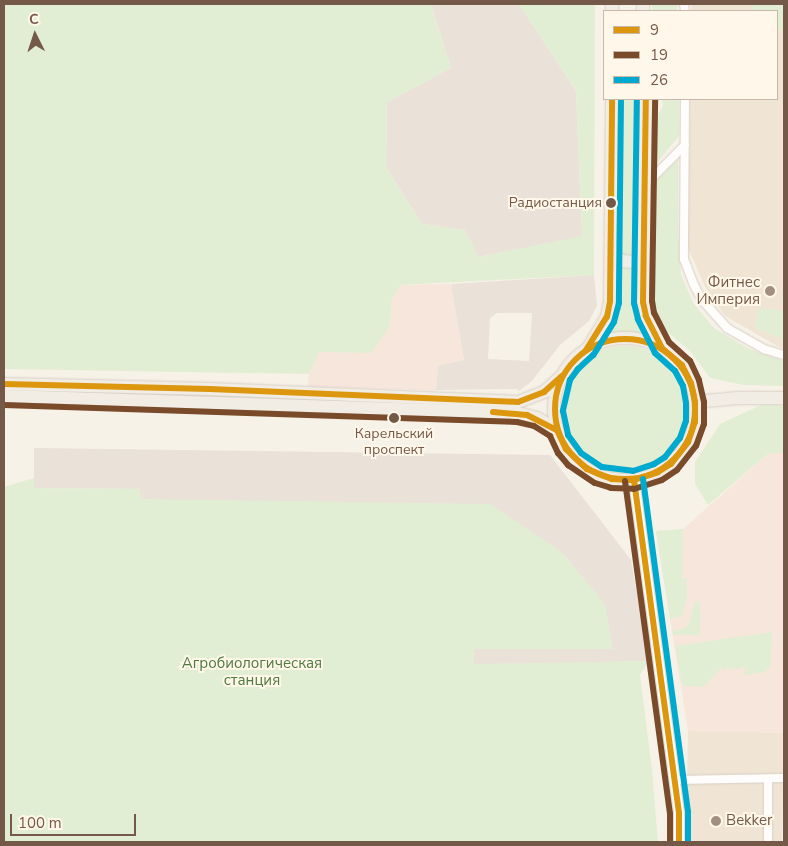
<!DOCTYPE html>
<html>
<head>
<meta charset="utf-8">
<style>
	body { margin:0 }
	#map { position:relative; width:788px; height:846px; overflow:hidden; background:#f7f2e8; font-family:"Nunito Sans",sans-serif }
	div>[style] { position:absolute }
	.residential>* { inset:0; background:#f0e5d5; transform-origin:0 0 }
	.commercial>* { inset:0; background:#f7e6db }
	.industrial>* { inset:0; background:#eae1d9 }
	.green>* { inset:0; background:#e2eed3; transform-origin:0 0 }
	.round { border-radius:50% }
	.roads { filter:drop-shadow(0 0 1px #d8cfc6) drop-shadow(0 0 1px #d8cfc6) }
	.minor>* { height:8px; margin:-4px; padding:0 4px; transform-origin:4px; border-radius:4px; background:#fefdfc }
	.tertiary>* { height:10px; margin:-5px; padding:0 5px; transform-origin:5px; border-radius:5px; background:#fefdfc }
	.primary>* { height:12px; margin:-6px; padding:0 6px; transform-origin:6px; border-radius:6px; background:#f2ede4 }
	.primary>.ring { margin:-6px; padding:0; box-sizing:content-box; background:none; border:12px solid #f2ede4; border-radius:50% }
	.bus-1>* { height:6px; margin:-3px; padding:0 3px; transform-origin:3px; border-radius:3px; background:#dd970e }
	.bus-1>.ring { margin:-3px; padding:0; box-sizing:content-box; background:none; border:6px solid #dd970e; border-radius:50% }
	.bus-2>* { height:6px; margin:-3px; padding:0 3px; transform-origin:3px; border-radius:3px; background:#7a4b2a }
	.bus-3>* { height:6px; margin:-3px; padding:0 3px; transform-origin:3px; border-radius:3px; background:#00a9ce }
	.dots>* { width:14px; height:14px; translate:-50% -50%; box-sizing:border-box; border:2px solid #fff7e9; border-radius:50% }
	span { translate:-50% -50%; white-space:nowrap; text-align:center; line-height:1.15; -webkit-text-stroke:4px #fff7e9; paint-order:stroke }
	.bus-label { font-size:14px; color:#755948 }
	.right { translate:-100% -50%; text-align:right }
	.poi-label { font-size:15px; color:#755948 }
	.left { translate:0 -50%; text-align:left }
	.park-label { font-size:15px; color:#507b40 }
	.frame { position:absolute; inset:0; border:5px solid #755948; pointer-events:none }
	.legend { position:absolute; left:603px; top:10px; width:175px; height:90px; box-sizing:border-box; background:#fff7e9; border:1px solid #c8b8a9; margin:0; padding:6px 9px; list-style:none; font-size:15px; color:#755948 }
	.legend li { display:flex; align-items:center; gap:10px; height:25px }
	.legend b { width:25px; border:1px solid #c8b8a9 }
	.north { position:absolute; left:10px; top:10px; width:50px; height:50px; -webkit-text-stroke:4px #fff7e9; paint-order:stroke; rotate:356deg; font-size:14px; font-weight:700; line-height:20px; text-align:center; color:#755948 }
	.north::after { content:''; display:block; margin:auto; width:18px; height:22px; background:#755948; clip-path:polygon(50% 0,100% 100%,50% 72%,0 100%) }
	.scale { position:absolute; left:10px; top:814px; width:126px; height:22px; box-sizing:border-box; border:2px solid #755948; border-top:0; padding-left:6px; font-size:15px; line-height:18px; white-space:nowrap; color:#755948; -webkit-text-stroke:4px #fff7e9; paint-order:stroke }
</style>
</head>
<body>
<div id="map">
	<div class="residential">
		<i style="clip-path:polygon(692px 4px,784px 4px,784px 348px,779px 347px,725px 316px,705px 287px,688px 248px,690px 99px,777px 99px,777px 11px,691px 11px)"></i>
		<i style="left:688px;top:731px;width:96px;height:111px;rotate:1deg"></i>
	</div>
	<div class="commercial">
		<i style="clip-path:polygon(451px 284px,464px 361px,438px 367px,436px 390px,308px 387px,309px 372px,319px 352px,390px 326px,392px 299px,401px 285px)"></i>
		<i style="clip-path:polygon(769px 453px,784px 453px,784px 733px,688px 731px,656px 531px,683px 529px)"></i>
	</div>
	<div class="industrial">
		<i style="clip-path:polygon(431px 4px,519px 4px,576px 91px,582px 237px,478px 257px,465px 230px,422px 224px,386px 167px,387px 102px,451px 68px)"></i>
		<i style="clip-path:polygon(evenodd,594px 275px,597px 306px,589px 321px,560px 345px,532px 381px,519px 391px,517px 389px,436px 390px,438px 366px,464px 360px,451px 284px,594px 275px,497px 313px,532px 313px,529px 361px,488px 359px,490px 318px,497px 313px)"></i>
		<i style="clip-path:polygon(34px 448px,550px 455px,631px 560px,649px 661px,473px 665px,474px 649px,613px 649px,140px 499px,140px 489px,34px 488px)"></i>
	</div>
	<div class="green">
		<i style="clip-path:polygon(4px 4px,431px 4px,451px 68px,387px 102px,386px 167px,422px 224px,465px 230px,479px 257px,582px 236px,576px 91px,519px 4px,595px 4px,594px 275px,401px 285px,392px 299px,390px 326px,371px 353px,319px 352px,309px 374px,4px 369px)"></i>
		<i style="left:652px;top:4px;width:25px;height:7px"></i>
		<i style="clip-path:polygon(753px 4px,784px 4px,784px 29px,777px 29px,777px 11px,753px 11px)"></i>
		<i style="clip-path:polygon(619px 99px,639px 99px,634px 298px,636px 316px,645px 336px,625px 332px,604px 335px,613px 318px,617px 299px)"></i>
		<i style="clip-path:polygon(662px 99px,679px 99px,679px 136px,656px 164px,655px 119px,663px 106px)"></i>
		<i style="clip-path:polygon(678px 159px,678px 234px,681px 275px,694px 304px,714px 328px,749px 349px,784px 361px,784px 386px,743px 385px,710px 378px,690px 351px,660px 326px,652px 309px,654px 183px)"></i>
		<i style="clip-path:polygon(759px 308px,784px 311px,784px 339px,754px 328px)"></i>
		<i class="round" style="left:561px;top:346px;width:128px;height:128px"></i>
		<i style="clip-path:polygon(761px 405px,784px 405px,784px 453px,769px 453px,708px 505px,695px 484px,695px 462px,720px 424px)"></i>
		<i style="clip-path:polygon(34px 478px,34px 488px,140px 489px,141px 499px,490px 504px,562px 552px,605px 604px,613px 649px,474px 649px,473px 664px,649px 661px,640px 675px,652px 769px,658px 842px,4px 842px,4px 487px)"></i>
		<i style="clip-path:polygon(683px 529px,682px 578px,687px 578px,687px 600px,682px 616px,670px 619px,656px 531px)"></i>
		<i style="clip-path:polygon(695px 601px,700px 602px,700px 635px,673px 635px,672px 631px,682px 629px,689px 624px)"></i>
		<i style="clip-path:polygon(772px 632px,771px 665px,765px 672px,742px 675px,746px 670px,742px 666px,739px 670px,735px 667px,731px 670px,727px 667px,724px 670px,721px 668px,704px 687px,686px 686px,682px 684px,675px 646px)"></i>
	</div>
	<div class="roads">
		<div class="minor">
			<i style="left:684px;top:4px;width:7px;rotate:82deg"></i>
			<i style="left:685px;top:99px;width:160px;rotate:90.4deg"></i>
			<i style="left:684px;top:259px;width:26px;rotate:69deg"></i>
			<i style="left:693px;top:283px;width:19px;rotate:62deg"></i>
			<i style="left:702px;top:300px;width:38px;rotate:48deg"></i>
			<i style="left:727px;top:328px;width:43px;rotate:29.6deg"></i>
			<i style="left:764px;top:349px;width:21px;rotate:17deg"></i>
			<i style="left:646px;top:184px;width:55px;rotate:-45deg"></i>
			<i style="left:768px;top:779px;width:63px;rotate:90deg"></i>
			<i style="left:675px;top:780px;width:109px;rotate:-1.1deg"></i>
		</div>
		<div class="tertiary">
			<i style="left:634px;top:480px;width:336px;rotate:82.3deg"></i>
			<i style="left:679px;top:813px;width:29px;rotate:90deg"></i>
		</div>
		<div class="primary">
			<i style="left:612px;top:4px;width:7px;rotate:90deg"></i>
			<i style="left:643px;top:4px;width:7px;rotate:90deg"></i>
			<i style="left:646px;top:99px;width:203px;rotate:90.8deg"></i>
			<i style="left:643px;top:302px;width:14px;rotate:78deg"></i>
			<i style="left:646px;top:316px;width:36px;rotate:63deg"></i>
			<i style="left:611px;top:251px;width:14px;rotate:45deg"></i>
			<i style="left:621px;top:261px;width:13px;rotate:4deg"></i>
			<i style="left:634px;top:262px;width:13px;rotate:-42deg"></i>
			<i class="ring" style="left:554px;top:338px;width:130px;height:130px"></i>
			<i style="left:587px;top:350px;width:39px;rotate:-59deg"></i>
			<i style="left:607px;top:317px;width:16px;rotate:-79deg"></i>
			<i style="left:610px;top:301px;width:202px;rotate:-89.4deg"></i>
			<i style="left:4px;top:384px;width:206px;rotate:1.4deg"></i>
			<i style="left:210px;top:389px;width:308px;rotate:2.4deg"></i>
			<i style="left:518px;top:402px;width:28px;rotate:-21deg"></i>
			<i style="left:544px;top:392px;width:24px;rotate:-42deg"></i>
			<i style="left:4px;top:396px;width:514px;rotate:1.89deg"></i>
			<i style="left:518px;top:413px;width:20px;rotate:15deg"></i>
			<i style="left:537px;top:418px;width:23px;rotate:31deg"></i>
			<i style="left:695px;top:402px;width:43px;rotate:-5.3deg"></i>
			<i style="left:738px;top:398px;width:46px"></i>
		</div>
	</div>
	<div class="bus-1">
		<i class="ring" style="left:555px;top:339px;width:134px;height:134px"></i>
		<i style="left:586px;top:350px;width:39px;rotate:-58deg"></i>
		<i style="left:607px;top:317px;width:16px;rotate:-79deg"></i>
		<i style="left:610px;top:301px;width:202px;rotate:-89.4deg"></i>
		<i style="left:4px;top:384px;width:206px;rotate:1.4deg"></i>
		<i style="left:210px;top:389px;width:308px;rotate:2.4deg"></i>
		<i style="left:518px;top:402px;width:28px;rotate:-21deg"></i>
		<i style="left:544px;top:392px;width:24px;rotate:-42deg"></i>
		<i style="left:493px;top:412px;width:34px;rotate:5deg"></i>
		<i style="left:527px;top:415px;width:34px;rotate:27deg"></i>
		<i style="left:557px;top:430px;width:21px;rotate:65deg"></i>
		<i style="left:566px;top:449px;width:29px;rotate:44deg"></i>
		<i style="left:587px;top:469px;width:27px;rotate:22deg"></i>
		<i style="left:612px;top:479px;width:22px;rotate:3deg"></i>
		<i style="left:634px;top:480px;width:25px;rotate:-18deg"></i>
		<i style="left:658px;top:472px;width:15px;rotate:-32deg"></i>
		<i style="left:671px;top:464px;width:28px;rotate:-52deg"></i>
		<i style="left:688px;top:442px;width:21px;rotate:-71deg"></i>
		<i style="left:695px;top:422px;width:20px;rotate:-90deg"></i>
		<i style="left:695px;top:402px;width:19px;rotate:-102deg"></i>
		<i style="left:691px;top:383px;width:20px;rotate:-117deg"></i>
		<i style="left:682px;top:365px;width:26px;rotate:-140deg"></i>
		<i style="left:662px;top:348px;width:36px;rotate:-117deg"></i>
		<i style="left:646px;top:316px;width:14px;rotate:-102deg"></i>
		<i style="left:643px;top:302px;width:203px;rotate:-89.2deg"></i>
		<i style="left:634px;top:480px;width:336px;rotate:82.3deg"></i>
		<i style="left:679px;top:813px;width:29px;rotate:90deg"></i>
	</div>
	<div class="bus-2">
		<i style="left:4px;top:405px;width:513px;rotate:1.9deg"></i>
		<i style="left:517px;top:422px;width:17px;rotate:13deg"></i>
		<i style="left:534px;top:426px;width:19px;rotate:32deg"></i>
		<i style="left:550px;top:436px;width:19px;rotate:65deg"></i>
		<i style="left:558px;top:453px;width:16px;rotate:50deg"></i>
		<i style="left:568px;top:465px;width:32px;rotate:34deg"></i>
		<i style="left:595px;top:483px;width:17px;rotate:17deg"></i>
		<i style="left:611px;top:488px;width:23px;rotate:2deg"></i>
		<i style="left:634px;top:489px;width:29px;rotate:-18deg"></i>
		<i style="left:662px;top:480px;width:18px;rotate:-34deg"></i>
		<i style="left:677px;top:470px;width:31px;rotate:-52deg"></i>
		<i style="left:696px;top:446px;width:23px;rotate:-70deg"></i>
		<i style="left:704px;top:424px;width:22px;rotate:-90deg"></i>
		<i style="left:704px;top:402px;width:23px;rotate:-103deg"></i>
		<i style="left:699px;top:380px;width:21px;rotate:-115deg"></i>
		<i style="left:690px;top:361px;width:28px;rotate:-138deg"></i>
		<i style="left:669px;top:342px;width:33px;rotate:-117deg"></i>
		<i style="left:654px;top:313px;width:12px;rotate:-99deg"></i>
		<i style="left:652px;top:301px;width:202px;rotate:-89.1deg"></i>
		<i style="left:625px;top:481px;width:336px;rotate:82.3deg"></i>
		<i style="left:670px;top:814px;width:28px;rotate:90deg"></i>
	</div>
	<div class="bus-3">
		<i style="left:621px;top:99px;width:204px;rotate:90.6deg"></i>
		<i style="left:619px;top:303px;width:20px;rotate:105deg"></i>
		<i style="left:614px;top:322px;width:39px;rotate:122deg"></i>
		<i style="left:593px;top:355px;width:21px;rotate:137deg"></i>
		<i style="left:578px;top:369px;width:14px;rotate:126deg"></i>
		<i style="left:570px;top:380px;width:32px;rotate:103deg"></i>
		<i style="left:563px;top:411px;width:25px;rotate:78deg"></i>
		<i style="left:568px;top:435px;width:22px;rotate:54deg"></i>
		<i style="left:581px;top:453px;width:25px;rotate:34deg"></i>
		<i style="left:602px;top:467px;width:31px;rotate:7deg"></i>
		<i style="left:633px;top:471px;width:22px;rotate:-18deg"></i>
		<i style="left:654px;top:464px;width:13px;rotate:-32deg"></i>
		<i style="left:665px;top:457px;width:24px;rotate:-52deg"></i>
		<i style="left:680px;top:438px;width:18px;rotate:-71deg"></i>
		<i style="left:686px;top:421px;width:18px;rotate:-90deg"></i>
		<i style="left:686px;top:403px;width:17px;rotate:-100deg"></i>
		<i style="left:683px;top:386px;width:17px;rotate:-118deg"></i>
		<i style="left:675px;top:371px;width:27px;rotate:-138deg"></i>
		<i style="left:655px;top:353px;width:38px;rotate:-117deg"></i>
		<i style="left:638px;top:319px;width:16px;rotate:-104deg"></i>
		<i style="left:634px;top:303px;width:204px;rotate:-89.2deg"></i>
		<i style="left:643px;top:479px;width:336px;rotate:82.3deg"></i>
		<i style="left:688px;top:812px;width:30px;rotate:90deg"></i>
	</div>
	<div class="dots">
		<i style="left:611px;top:203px;background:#755948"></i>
		<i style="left:770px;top:291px;background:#a28f80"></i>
		<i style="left:394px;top:418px;background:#755948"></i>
		<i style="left:716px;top:821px;background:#a28f80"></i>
	</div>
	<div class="bus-label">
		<span class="right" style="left:602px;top:203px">Радиостанция</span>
		<span style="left:394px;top:442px">Карельский<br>проспект</span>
	</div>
	<div class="poi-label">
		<span class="right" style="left:760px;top:291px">Фитнес<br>Империя</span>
		<span class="left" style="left:726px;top:821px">Bekker</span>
	</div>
	<div class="park-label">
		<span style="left:252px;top:672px">Агробиологическая<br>станция</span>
	</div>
	<div class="frame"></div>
	<ul class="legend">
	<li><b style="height:6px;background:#dd970e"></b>9</li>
	<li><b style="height:6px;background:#7a4b2a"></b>19</li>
	<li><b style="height:6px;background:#00a9ce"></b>26</li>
	</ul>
	<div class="north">С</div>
	<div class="scale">100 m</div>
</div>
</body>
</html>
